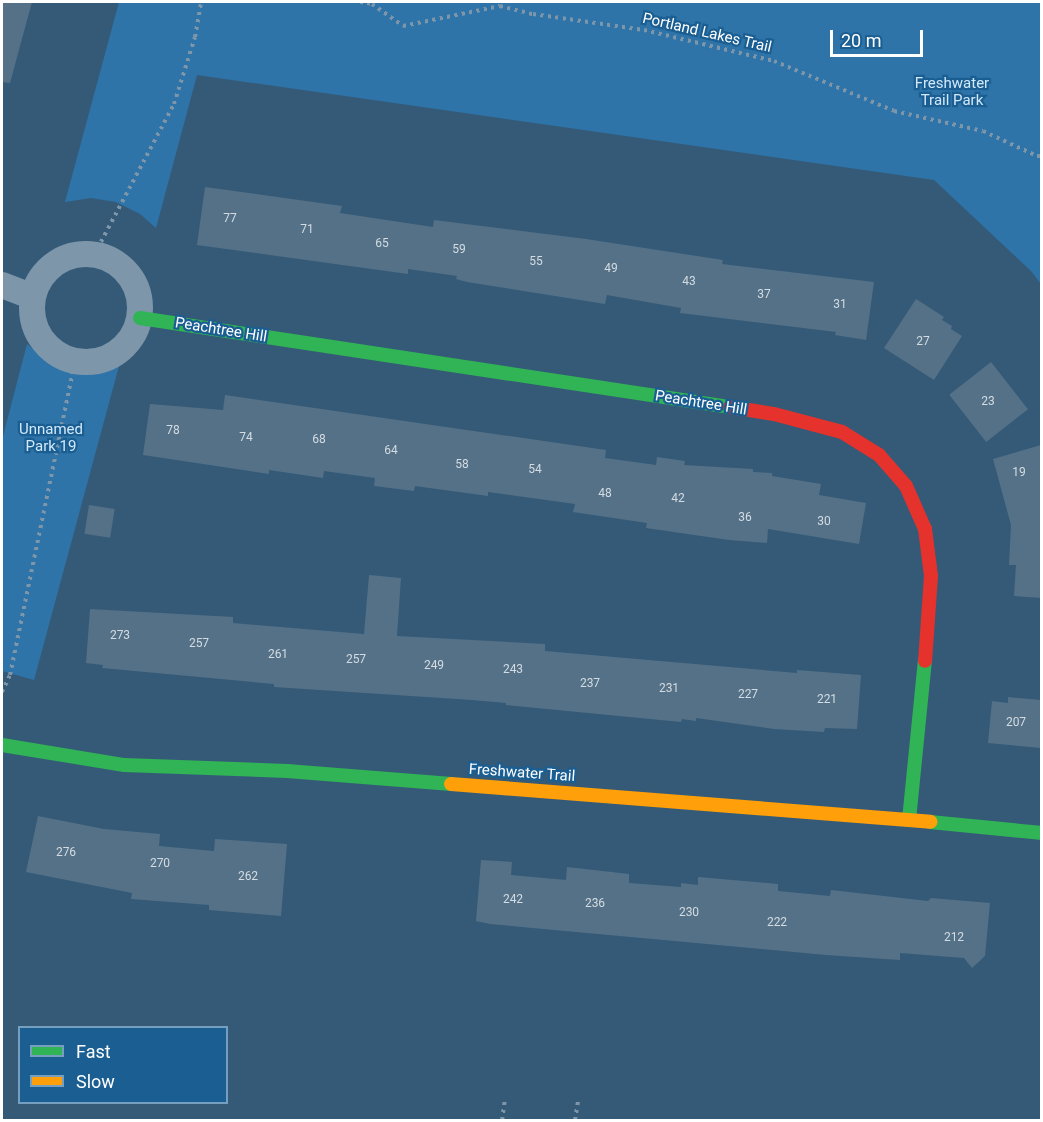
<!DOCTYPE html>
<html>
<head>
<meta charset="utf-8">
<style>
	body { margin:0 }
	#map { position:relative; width:1043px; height:1122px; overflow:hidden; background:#355a77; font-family:Roboto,sans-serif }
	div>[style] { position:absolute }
	.green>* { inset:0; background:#2e74a9 }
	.building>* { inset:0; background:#547188; transform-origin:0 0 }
	.path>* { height:4px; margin-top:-2px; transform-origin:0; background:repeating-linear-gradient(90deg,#7d96aa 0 3px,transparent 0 7.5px) }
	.street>* { height:26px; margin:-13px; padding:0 13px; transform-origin:13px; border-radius:13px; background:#7d96aa }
	.street>.ring { margin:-13px; padding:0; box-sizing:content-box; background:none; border:26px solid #7d96aa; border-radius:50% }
	.fast>* { height:14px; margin:-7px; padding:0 7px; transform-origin:7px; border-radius:7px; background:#30b455 }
	.slow>* { height:14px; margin:-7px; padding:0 7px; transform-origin:7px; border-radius:7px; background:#ff9f0a }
	.jam>* { height:14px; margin:-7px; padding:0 7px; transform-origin:7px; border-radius:7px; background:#e5322d }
	span { translate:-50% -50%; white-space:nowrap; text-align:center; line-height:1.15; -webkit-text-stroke:4.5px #1a5e92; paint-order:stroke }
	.number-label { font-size:12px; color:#d4dce1 }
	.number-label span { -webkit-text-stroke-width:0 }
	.street-label { font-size:15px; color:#fff }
	.park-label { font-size:15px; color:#d1e9fb }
	.frame { position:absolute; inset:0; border:3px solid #fff; pointer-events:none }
	.legend { position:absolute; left:18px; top:1026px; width:210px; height:78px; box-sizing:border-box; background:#1a5e92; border:2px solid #769ebe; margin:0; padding:8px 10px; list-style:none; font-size:18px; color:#fff }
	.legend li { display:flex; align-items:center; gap:12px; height:30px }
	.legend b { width:30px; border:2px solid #769ebe }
	.scale { position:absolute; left:830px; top:30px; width:93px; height:27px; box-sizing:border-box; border:3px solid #fff; border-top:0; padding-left:8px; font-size:18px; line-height:21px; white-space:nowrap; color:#fff; -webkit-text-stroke:4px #1a5e92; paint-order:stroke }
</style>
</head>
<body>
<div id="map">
	<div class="green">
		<i style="clip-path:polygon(119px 2px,1041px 2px,1041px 284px,1031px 271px,934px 180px,197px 75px,156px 228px,140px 214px,116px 202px,91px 198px,65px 202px)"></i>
		<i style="clip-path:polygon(27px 344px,48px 360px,72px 370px,94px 371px,119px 366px,34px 680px,2px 671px,2px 440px)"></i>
	</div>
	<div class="building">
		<i style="clip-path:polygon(2px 2px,32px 2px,10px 83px,2px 82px)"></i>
		<i style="clip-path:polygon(205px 187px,342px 206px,340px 213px,433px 227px,434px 220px,586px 239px,723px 260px,722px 264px,874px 282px,866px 340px,835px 335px,836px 332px,680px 313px,681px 308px,607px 295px,605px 304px,467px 282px,456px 279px,457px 276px,408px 269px,408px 274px,197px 245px)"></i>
		<i style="clip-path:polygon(916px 299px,944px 317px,942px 320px,952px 326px,951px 329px,962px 336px,934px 380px,884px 348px)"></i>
		<i style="left:991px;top:362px;width:60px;height:53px;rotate:52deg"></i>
		<i style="clip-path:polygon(225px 395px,606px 450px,605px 458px,656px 465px,657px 457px,685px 461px,684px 465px,753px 469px,753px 472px,772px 473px,772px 476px,821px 484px,819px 495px,866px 503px,859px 544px,768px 529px,767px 543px,729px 540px,646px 528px,647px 523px,573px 512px,575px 504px,488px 492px,488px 496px,415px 486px,414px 491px,374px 486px,375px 478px,324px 471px,323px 478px,269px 470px,269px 474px,143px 455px,150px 404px,223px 410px)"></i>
		<i style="clip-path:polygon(1041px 445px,1041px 598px,1014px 596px,1016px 565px,1009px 565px,1011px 525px,993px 459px)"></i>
		<i style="left:89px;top:505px;width:26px;height:29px;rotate:9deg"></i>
		<i style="clip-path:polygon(369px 575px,401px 578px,397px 636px,545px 644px,545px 651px,797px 673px,797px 670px,861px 675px,857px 729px,825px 728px,824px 732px,774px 729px,696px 718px,696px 721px,682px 719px,681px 722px,506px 705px,506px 703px,472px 700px,274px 687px,274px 684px,102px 668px,103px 665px,86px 663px,90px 609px,233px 617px,233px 623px,364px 634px)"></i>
		<i style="clip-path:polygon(1008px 697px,1041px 700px,1041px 748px,988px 743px,992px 701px,1008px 703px)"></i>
		<i style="clip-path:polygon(38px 816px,104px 829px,160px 834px,159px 846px,214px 851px,215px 839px,287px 844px,281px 916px,209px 910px,209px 905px,131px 899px,132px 893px,26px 872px)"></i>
		<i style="clip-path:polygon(481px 860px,512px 862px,511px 875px,566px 880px,567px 867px,629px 874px,629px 883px,681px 887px,681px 883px,698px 885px,698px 877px,778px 884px,778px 891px,830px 896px,831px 890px,928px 901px,931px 898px,990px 903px,985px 956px,972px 968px,964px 958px,900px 953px,900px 960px,826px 955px,490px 924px,476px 921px)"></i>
	</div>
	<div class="path">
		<i style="left:360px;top:2px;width:12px;rotate:9deg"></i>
		<i style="left:372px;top:4px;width:38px;rotate:35deg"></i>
		<i style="left:403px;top:26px;width:99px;rotate:-11.7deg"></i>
		<i style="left:500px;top:6px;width:34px;rotate:14deg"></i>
		<i style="left:533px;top:14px;width:112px;rotate:8.2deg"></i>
		<i style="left:644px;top:30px;width:134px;rotate:13.4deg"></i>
		<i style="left:774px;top:61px;width:130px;rotate:22.6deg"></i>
		<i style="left:894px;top:111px;width:91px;rotate:12.7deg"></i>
		<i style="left:983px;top:131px;width:60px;rotate:24.8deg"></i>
		<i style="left:1037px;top:156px;width:5px"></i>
		<i style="left:94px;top:255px;width:171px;rotate:-62.1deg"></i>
		<i style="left:174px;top:104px;width:70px;rotate:-72.6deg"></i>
		<i style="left:195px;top:37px;width:36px;rotate:-80deg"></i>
		<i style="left:2px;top:692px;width:19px;rotate:-65deg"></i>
		<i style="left:10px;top:675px;width:322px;rotate:-78.3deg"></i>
		<i style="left:502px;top:1120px;width:21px;rotate:-82deg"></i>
		<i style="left:575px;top:1120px;width:20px;rotate:-81deg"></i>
	</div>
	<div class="street">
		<i class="ring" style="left:32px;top:254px;width:82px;height:82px"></i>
		<i style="left:2px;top:285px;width:33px;rotate:21deg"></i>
	</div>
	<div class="fast">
		<i style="left:140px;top:318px;width:597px;rotate:8.58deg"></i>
		<i style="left:2px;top:745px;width:124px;rotate:9.3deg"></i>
		<i style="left:124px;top:765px;width:163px;rotate:2.1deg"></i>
		<i style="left:287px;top:771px;width:165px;rotate:4.5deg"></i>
		<i style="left:909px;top:820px;width:160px;rotate:-84.3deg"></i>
		<i style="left:930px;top:822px;width:113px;rotate:5.6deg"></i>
	</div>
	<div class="slow">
		<i style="left:451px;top:784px;width:481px;rotate:4.5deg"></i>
	</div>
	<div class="jam">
		<i style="left:730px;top:407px;width:45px;rotate:9deg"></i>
		<i style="left:774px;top:414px;width:70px;rotate:14.8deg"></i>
		<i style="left:842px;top:432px;width:44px;rotate:31.9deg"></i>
		<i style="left:879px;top:455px;width:41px;rotate:48.9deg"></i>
		<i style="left:906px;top:486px;width:47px;rotate:66.2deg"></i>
		<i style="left:925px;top:529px;width:47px;rotate:82.7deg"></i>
		<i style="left:931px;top:576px;width:85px;rotate:94deg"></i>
	</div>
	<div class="number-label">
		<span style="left:230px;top:219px">77</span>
		<span style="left:307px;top:230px">71</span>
		<span style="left:382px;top:244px">65</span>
		<span style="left:459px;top:250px">59</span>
		<span style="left:536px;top:262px">55</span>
		<span style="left:611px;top:269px">49</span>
		<span style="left:689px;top:282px">43</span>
		<span style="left:764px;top:295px">37</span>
		<span style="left:840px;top:305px">31</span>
		<span style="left:923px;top:342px">27</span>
		<span style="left:988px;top:402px">23</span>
		<span style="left:173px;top:431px">78</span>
		<span style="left:246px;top:438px">74</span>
		<span style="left:319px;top:440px">68</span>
		<span style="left:391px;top:451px">64</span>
		<span style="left:462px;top:465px">58</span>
		<span style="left:535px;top:470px">54</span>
		<span style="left:1019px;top:473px">19</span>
		<span style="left:605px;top:494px">48</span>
		<span style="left:678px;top:499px">42</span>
		<span style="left:745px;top:518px">36</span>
		<span style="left:824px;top:522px">30</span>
		<span style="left:120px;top:636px">273</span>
		<span style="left:199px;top:644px">257</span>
		<span style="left:278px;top:655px">261</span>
		<span style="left:356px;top:660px">257</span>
		<span style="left:434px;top:666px">249</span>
		<span style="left:513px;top:670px">243</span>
		<span style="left:590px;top:684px">237</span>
		<span style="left:669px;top:689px">231</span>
		<span style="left:748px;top:695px">227</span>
		<span style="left:827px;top:700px">221</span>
		<span style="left:1016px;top:723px">207</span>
		<span style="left:66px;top:853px">276</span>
		<span style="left:160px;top:864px">270</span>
		<span style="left:248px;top:877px">262</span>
		<span style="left:513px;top:900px">242</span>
		<span style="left:595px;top:904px">236</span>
		<span style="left:689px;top:913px">230</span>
		<span style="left:777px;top:923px">222</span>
		<span style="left:954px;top:938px">212</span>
	</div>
	<div class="street-label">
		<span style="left:707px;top:33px;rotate:13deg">Portland Lakes Trail</span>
		<span style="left:221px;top:330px;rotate:9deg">Peachtree Hill</span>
		<span style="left:701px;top:403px;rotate:9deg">Peachtree Hill</span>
		<span style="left:522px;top:773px;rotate:4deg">Freshwater Trail</span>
	</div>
	<div class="park-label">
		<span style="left:952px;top:92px">Freshwater<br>Trail Park</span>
		<span style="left:51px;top:438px">Unnamed<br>Park 19</span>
	</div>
	<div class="frame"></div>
	<ul class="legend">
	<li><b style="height:8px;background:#30b455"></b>Fast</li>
	<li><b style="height:8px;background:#ff9f0a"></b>Slow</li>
	</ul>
	<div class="scale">20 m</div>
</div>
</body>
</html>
